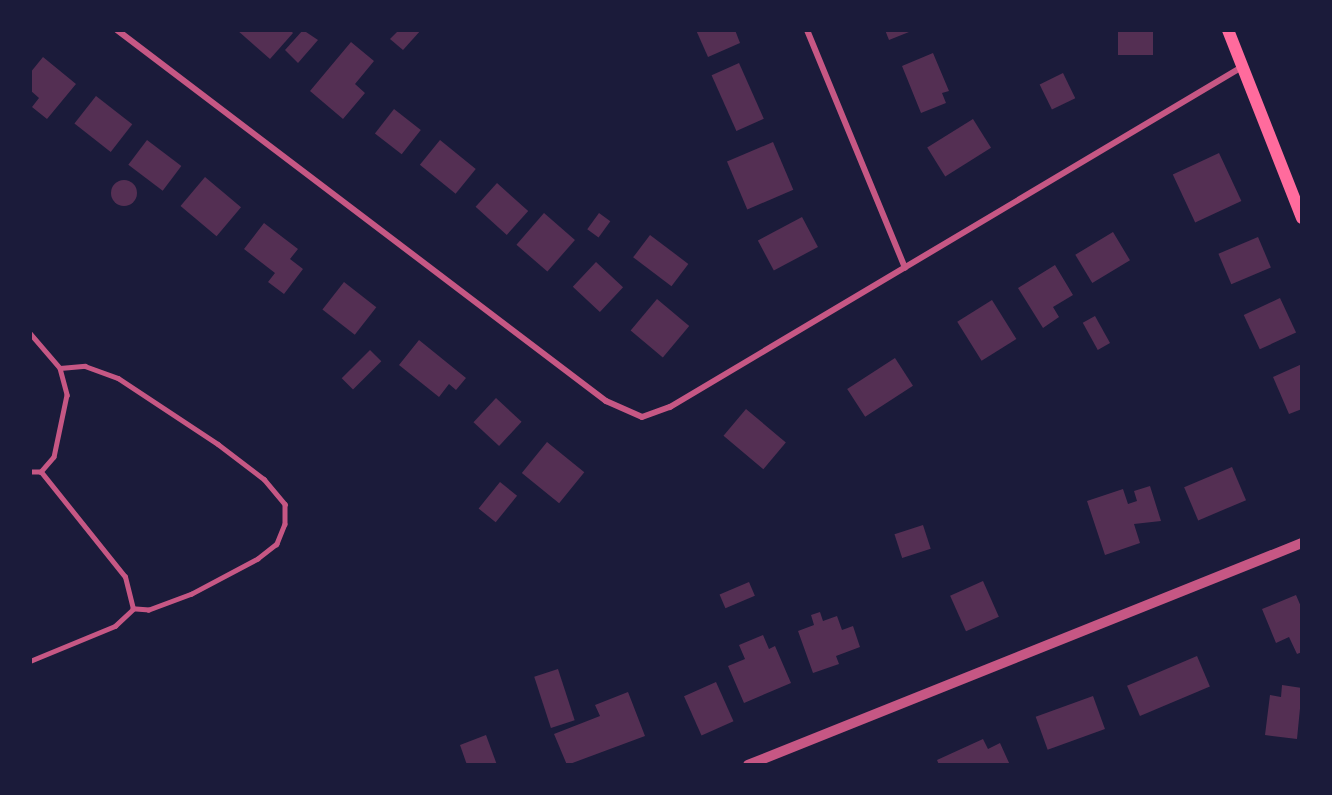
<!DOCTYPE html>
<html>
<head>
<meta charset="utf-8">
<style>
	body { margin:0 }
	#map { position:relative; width:1332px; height:795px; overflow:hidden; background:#1b1b3a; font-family:"IBM Plex Sans",sans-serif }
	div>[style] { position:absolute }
	.building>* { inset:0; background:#542f53; transform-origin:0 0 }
	.round { border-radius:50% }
	.service>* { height:4.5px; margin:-2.25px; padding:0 2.25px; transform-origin:2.25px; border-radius:2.25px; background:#c65784 }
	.minor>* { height:6px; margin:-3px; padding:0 3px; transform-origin:3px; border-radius:3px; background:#c65784 }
	.tertiary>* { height:10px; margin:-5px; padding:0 5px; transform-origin:5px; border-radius:5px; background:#c65784 }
	.secondary>* { height:12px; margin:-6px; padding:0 6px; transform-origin:6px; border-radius:6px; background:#ff6b9d }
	span { translate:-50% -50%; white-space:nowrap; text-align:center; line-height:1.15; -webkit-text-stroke:6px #1b1b3a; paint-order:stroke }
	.frame { position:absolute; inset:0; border:32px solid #1b1b3a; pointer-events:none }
</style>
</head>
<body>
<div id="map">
	<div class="building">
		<i style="clip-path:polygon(237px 30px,290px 30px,293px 33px,270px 59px)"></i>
		<i style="clip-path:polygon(303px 30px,318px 40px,298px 63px,285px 50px)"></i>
		<i style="clip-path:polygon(399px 30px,421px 30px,403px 50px,390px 39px)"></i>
		<i style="clip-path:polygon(696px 30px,735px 30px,740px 43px,708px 57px)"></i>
		<i style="clip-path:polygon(885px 30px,914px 30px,889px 40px)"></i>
		<i style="left:1118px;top:30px;width:35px;height:25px"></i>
		<i style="clip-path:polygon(351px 42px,374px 61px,355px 84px,365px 93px,343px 119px,310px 91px)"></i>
		<i style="clip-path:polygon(933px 53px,949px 91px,942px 93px,946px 103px,921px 113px,902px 66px)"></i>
		<i style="clip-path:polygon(43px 57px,76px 84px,47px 119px,32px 107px,39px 98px,30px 90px,30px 73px)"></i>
		<i style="left:739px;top:63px;width:61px;height:30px;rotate:66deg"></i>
		<i style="left:1063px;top:73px;width:28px;height:26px;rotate:64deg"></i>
		<i style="left:96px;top:96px;width:46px;height:35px;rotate:38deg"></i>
		<i style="left:394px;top:109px;width:34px;height:31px;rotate:38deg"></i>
		<i style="left:973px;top:119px;width:34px;height:54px;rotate:58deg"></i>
		<i style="left:147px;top:140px;width:43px;height:31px;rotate:37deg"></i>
		<i style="left:440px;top:140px;width:46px;height:32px;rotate:39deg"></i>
		<i style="left:773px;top:142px;width:52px;height:50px;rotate:67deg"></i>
		<i style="left:1219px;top:153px;width:53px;height:51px;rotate:65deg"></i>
		<i style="left:205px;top:177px;width:47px;height:38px;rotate:40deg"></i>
		<i class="round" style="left:111px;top:180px;width:26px;height:26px"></i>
		<i style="left:497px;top:183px;width:42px;height:32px;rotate:42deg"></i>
		<i style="left:544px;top:213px;width:41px;height:42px;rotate:41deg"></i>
		<i style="left:599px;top:213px;width:14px;height:20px;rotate:36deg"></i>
		<i style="left:802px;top:217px;width:34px;height:50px;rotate:62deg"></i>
		<i style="clip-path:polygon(264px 223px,298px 249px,290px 259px,303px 269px,284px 294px,268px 282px,275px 273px,244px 249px)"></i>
		<i style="left:1113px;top:232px;width:33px;height:44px;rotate:59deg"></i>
		<i style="left:650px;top:235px;width:48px;height:28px;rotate:37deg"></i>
		<i style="left:1258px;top:237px;width:33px;height:43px;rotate:67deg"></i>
		<i style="left:596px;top:262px;width:37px;height:34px;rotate:43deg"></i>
		<i style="clip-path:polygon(1055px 265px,1073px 295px,1053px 307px,1059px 317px,1043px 328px,1018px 288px)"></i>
		<i style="left:344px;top:282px;width:41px;height:35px;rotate:38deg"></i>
		<i style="left:1280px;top:298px;width:38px;height:40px;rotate:65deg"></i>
		<i style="left:657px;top:299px;width:42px;height:41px;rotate:40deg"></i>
		<i style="left:992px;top:300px;width:46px;height:41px;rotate:58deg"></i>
		<i style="left:1095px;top:316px;width:31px;height:14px;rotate:61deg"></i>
		<i style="clip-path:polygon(419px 340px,466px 378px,456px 390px,449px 384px,439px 397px,399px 365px)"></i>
		<i style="left:370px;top:350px;width:16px;height:40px;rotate:45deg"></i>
		<i style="left:895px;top:358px;width:33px;height:57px;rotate:57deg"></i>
		<i style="clip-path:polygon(1302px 364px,1302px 409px,1289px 414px,1273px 377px)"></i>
		<i style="left:496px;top:398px;width:35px;height:33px;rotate:43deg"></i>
		<i style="left:746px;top:409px;width:52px;height:35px;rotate:40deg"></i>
		<i style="left:547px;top:442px;width:48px;height:40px;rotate:39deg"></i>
		<i style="left:1232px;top:467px;width:36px;height:52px;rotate:67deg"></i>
		<i style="left:500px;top:482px;width:22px;height:34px;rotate:39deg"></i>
		<i style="clip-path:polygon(1150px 486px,1161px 521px,1134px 524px,1140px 543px,1105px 555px,1087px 501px,1123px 489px,1128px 504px,1137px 501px,1134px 491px)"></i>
		<i style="left:923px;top:525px;width:25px;height:30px;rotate:72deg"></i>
		<i style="left:983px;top:581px;width:39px;height:36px;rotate:66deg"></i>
		<i style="left:749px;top:582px;width:15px;height:32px;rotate:67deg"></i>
		<i style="clip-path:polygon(1296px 595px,1302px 609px,1302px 652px,1297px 654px,1289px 637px,1276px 643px,1262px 609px)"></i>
		<i style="clip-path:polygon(820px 612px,823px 621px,837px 616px,842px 630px,853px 626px,860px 647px,836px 656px,839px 664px,813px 673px,798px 631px,814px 625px,811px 615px)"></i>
		<i style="clip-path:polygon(763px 635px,769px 649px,775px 646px,791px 683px,744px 703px,728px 666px,745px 659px,739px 645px)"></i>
		<i style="left:1197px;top:656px;width:33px;height:76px;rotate:67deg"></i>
		<i style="left:558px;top:669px;width:54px;height:25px;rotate:72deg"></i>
		<i style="left:716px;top:682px;width:43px;height:35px;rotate:66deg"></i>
		<i style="clip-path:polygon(1282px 685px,1302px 688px,1297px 739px,1265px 735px,1270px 695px,1281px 697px)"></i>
		<i style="clip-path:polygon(628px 692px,645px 736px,567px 765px,554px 734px,600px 716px,595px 705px)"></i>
		<i style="left:1093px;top:696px;width:35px;height:61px;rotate:70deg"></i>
		<i style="clip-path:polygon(486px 735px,497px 765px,467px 765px,460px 745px)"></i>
		<i style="clip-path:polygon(983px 739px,988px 749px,1000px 743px,1010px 765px,939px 765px,937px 760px)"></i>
	</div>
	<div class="service">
		<i style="left:30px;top:333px;width:46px;rotate:49.4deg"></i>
		<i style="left:60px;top:368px;width:28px;rotate:75deg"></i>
		<i style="left:67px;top:395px;width:63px;rotate:101.8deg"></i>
		<i style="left:54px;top:457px;width:20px;rotate:131deg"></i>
		<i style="left:41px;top:472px;width:11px;rotate:180deg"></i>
		<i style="left:60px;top:368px;width:25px;rotate:-5deg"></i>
		<i style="left:85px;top:366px;width:35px;rotate:20deg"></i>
		<i style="left:118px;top:378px;width:120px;rotate:33.4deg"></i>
		<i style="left:218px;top:444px;width:58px;rotate:37.3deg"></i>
		<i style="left:264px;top:479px;width:33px;rotate:50deg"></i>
		<i style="left:285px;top:504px;width:20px;rotate:90deg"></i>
		<i style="left:285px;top:524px;width:22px;rotate:112deg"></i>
		<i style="left:277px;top:544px;width:24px;rotate:142deg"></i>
		<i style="left:258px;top:559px;width:75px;rotate:152.1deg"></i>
		<i style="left:192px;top:594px;width:46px;rotate:159.6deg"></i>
		<i style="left:149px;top:610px;width:16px;rotate:-176deg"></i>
		<i style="left:30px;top:661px;width:92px;rotate:-22.4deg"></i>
		<i style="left:115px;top:626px;width:25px;rotate:-43deg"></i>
		<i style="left:133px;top:609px;width:33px;rotate:-104deg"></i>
		<i style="left:125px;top:577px;width:134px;rotate:-128.7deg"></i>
	</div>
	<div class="minor">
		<i style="left:117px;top:30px;width:614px;rotate:37.19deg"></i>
		<i style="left:606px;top:401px;width:39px;rotate:24deg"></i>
		<i style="left:642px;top:417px;width:30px;rotate:-20deg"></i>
		<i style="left:670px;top:407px;width:665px;rotate:-30.73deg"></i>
		<i style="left:807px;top:30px;width:257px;rotate:67.6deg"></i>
	</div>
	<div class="tertiary">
		<i style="left:748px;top:765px;width:597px;rotate:-21.84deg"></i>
	</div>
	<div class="secondary">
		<i style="left:1228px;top:30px;width:202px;rotate:68.5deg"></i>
	</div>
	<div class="frame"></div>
</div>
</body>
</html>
